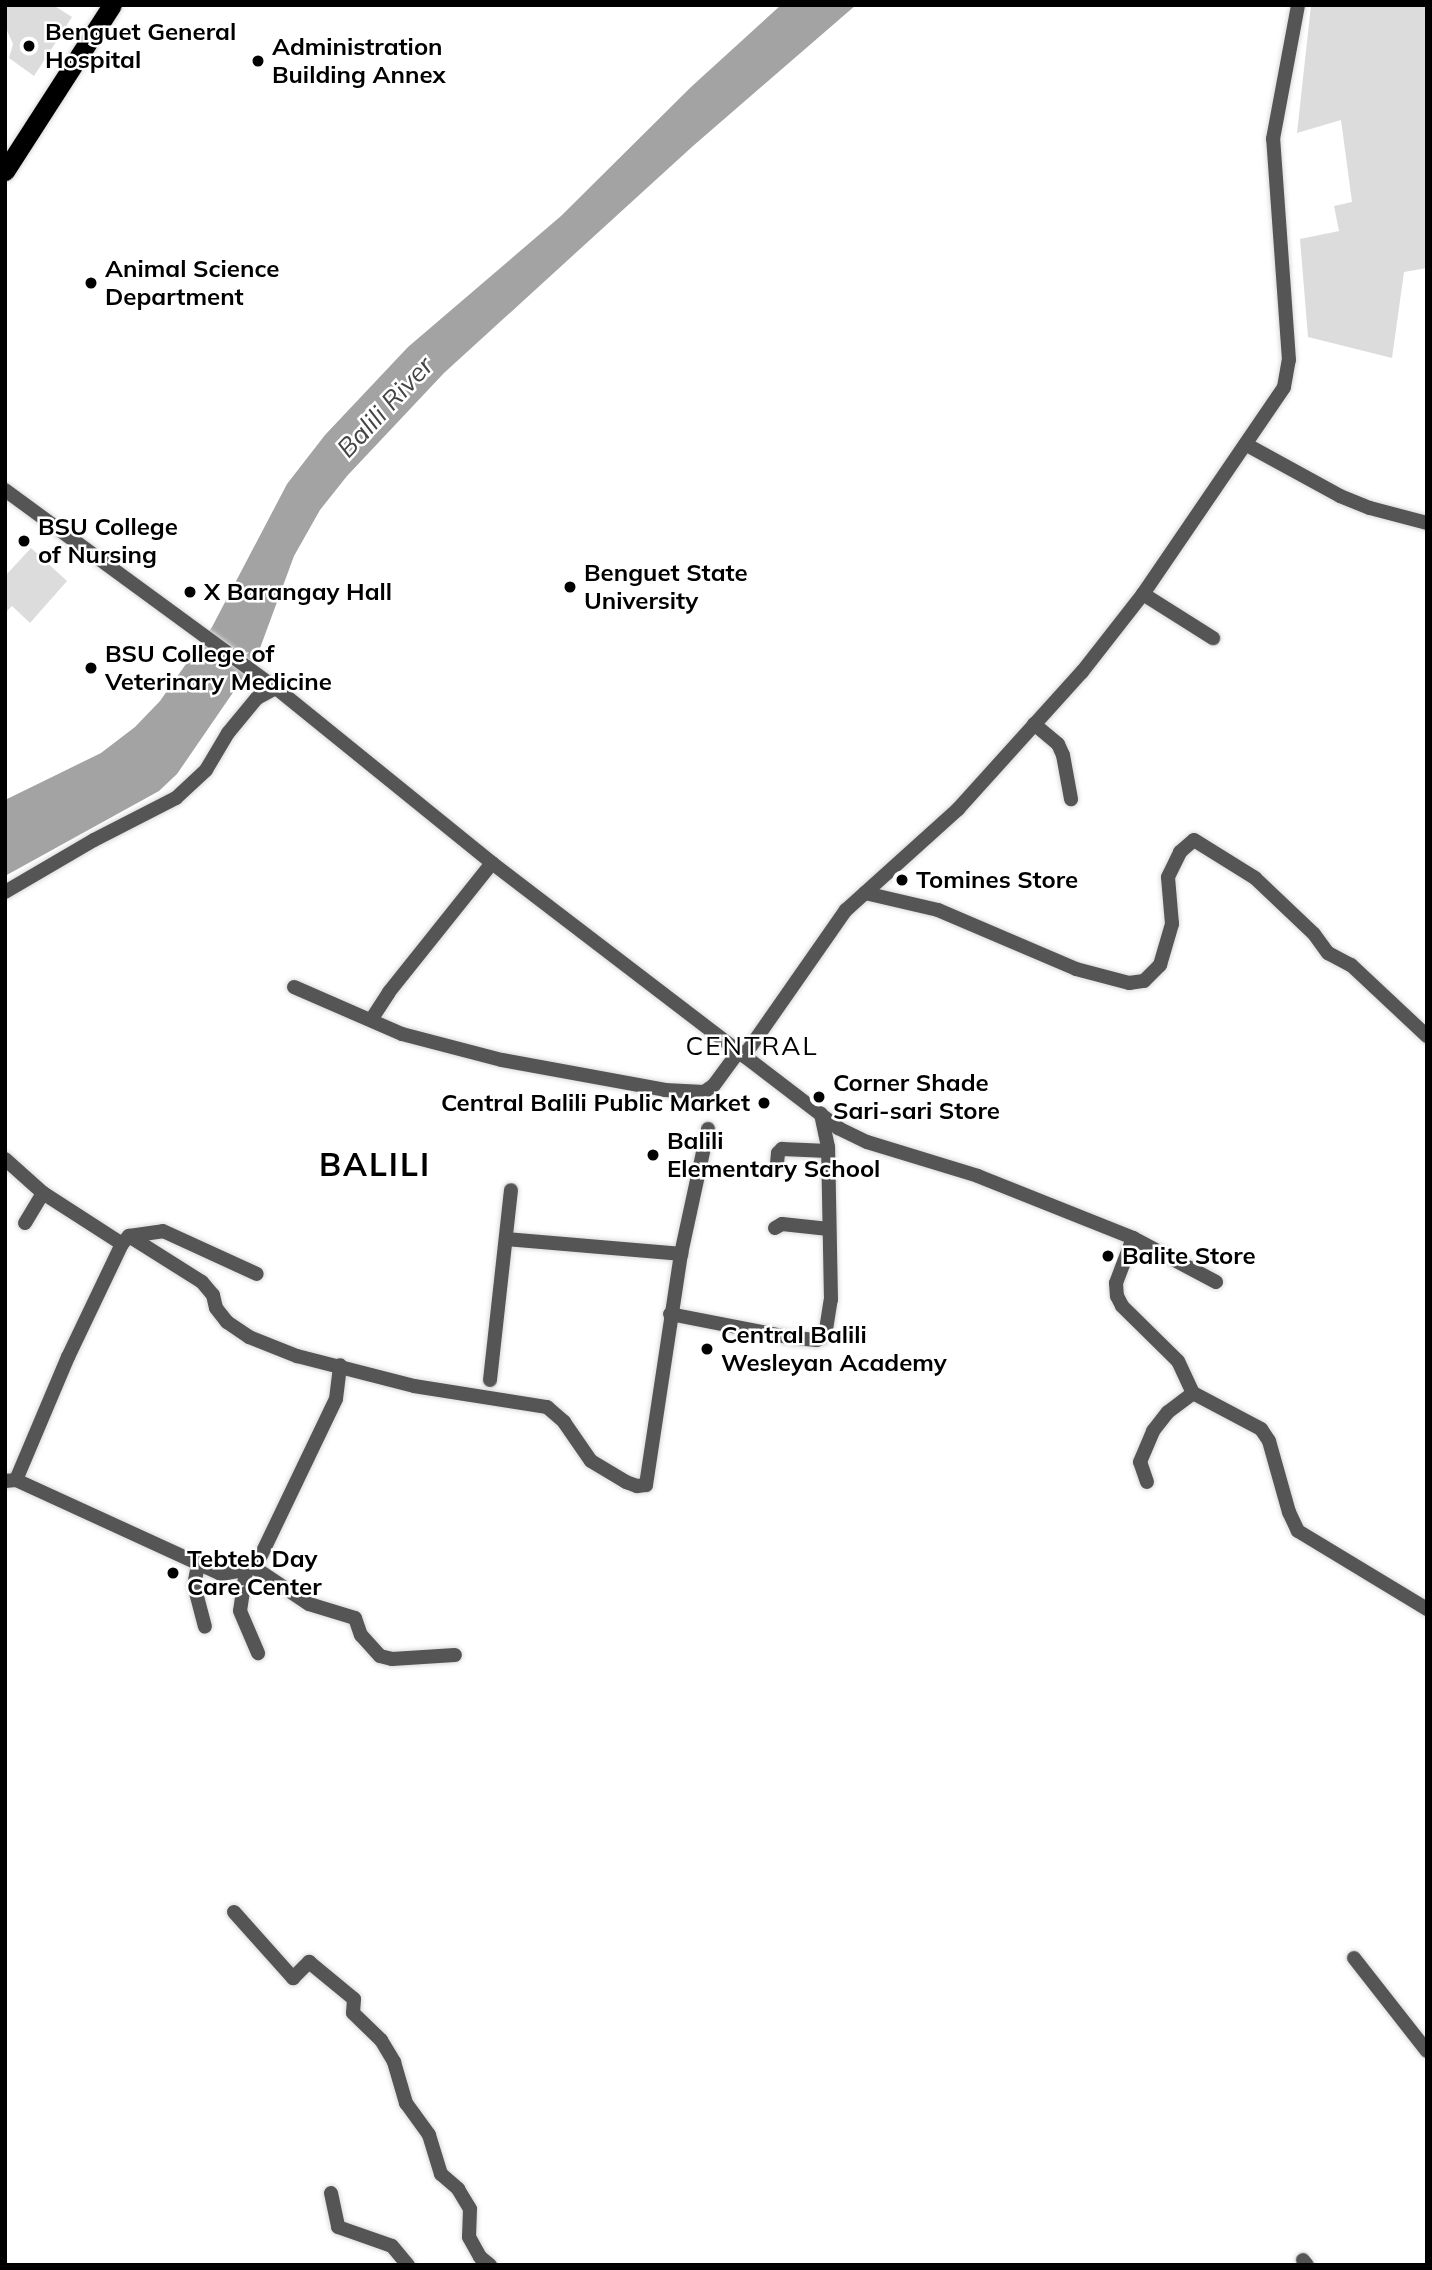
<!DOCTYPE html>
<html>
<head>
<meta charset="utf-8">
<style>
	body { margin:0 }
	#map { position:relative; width:1432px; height:2270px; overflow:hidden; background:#fff; font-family:Mulish,sans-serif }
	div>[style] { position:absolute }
	.green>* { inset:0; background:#dcdcdc }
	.water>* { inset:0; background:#a3a3a3 }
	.roads { filter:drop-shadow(0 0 2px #dbdbdb) drop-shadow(0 0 2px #dbdbdb) }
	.minor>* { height:14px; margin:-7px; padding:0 7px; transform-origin:7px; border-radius:7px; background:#555 }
	.trunk>* { height:19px; margin:-9.5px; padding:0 9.5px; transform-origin:9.5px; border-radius:9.5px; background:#000 }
	.dots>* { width:19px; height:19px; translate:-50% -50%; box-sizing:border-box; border:4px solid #fff; border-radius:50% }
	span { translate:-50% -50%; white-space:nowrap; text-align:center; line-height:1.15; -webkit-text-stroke:5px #fff; paint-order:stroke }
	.poi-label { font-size:24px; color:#000; font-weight:700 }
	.left { translate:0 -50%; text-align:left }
	.right { translate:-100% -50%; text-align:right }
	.water-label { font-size:26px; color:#444; font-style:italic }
	.neighbourhood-label { font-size:26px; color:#000; letter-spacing:2px }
	.district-label { font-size:32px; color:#000; font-weight:700; letter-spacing:2px }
	.frame { position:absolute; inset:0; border:7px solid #000; pointer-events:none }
</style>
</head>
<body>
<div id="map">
	<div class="green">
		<i style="clip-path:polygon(5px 5px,53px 5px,72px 17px,34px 76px,9px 58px,13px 44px,5px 26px)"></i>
		<i style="clip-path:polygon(1311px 5px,1427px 5px,1427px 268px,1404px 272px,1392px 358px,1308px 337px,1300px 239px,1339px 231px,1334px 206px,1352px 202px,1341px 120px,1297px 133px)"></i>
		<i style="clip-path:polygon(31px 548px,67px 581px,30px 623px,12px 606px,5px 613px,5px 576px)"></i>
	</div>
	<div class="water">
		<i style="clip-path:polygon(781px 5px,856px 5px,693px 146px,444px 373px,347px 476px,320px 510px,294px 556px,256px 659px,177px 774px,159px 791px,5px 876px,5px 800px,101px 753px,135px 727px,160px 701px,212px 627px,287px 484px,325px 435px,408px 347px,561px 216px,691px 87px)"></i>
	</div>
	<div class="roads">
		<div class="minor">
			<i style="left:1247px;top:445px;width:106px;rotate:28.7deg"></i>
			<i style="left:1340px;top:496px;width:32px;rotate:22deg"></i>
			<i style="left:1370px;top:508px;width:59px;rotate:14.7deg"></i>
			<i style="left:5px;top:490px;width:336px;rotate:36.2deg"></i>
			<i style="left:276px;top:688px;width:278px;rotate:39deg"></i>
			<i style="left:492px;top:863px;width:436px;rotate:37.4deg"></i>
			<i style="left:838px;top:1128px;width:32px;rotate:26deg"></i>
			<i style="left:867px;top:1142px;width:116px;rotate:17deg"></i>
			<i style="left:978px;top:1176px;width:167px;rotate:21.8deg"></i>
			<i style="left:1133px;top:1238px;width:94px;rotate:27.9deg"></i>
			<i style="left:1143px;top:594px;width:83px;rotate:32.2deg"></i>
			<i style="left:1034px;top:724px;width:31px;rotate:40deg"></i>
			<i style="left:1058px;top:744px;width:12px;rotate:66deg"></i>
			<i style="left:1063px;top:755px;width:45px;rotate:79.7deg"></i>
			<i style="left:5px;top:892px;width:103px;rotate:-30.3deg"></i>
			<i style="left:94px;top:840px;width:92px;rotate:-27.1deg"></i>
			<i style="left:176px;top:798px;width:41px;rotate:-43deg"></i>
			<i style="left:206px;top:770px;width:43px;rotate:-59.3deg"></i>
			<i style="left:228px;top:733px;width:45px;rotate:-50.4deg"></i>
			<i style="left:257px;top:698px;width:21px;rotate:-28deg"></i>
			<i style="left:865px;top:893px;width:75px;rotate:13.1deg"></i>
			<i style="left:938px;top:910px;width:150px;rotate:23.1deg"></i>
			<i style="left:1076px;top:969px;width:55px;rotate:14.8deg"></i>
			<i style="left:1129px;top:983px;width:15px;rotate:-8deg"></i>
			<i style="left:1144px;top:981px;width:23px;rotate:-45deg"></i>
			<i style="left:1160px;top:965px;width:43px;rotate:-73.7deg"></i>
			<i style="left:1172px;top:924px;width:47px;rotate:-94.9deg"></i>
			<i style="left:1168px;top:877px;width:28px;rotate:-64deg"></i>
			<i style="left:1180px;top:852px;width:18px;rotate:-41deg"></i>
			<i style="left:1194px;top:840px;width:72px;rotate:31.9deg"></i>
			<i style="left:1255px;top:878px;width:81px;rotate:43.5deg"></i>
			<i style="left:1314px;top:934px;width:24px;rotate:54deg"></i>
			<i style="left:1328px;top:953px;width:26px;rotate:28deg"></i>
			<i style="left:1351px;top:965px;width:104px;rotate:43.1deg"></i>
			<i style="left:294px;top:987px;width:118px;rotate:23.5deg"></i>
			<i style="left:402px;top:1034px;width:103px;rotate:14.6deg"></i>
			<i style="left:502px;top:1060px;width:166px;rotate:10.4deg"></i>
			<i style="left:665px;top:1090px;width:39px;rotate:3deg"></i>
			<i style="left:704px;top:1092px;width:12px;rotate:-35deg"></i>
			<i style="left:714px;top:1085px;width:42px;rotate:-53.7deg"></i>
			<i style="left:371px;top:1020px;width:33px;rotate:-57deg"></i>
			<i style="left:389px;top:992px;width:165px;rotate:-51.4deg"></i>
			<i style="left:744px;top:1056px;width:178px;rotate:-55.1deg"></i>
			<i style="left:846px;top:910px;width:151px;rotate:-42deg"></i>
			<i style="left:958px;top:809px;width:185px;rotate:-47.9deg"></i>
			<i style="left:1082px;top:672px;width:99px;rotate:-52deg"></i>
			<i style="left:1143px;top:594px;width:250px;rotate:-55.7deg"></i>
			<i style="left:1284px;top:387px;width:27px;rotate:-80deg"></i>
			<i style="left:1289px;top:360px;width:222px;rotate:-94.1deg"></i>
			<i style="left:1273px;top:139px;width:136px;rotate:-79.4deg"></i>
			<i style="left:5px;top:1159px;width:51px;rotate:41.8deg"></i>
			<i style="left:43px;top:1193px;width:94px;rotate:32.8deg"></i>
			<i style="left:777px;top:1164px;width:11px;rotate:-85deg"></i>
			<i style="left:778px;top:1153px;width:6px;rotate:-45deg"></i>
			<i style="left:782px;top:1149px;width:46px;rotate:2.5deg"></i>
			<i style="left:25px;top:1223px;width:35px;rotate:-59deg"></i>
			<i style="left:775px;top:1228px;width:8px;rotate:-30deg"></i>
			<i style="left:782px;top:1224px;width:47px;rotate:6.1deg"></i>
			<i style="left:129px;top:1236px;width:86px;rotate:32.2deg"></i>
			<i style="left:202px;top:1282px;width:17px;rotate:50deg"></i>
			<i style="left:213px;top:1295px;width:13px;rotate:77deg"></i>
			<i style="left:216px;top:1308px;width:18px;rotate:52deg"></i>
			<i style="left:227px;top:1322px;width:27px;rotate:34deg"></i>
			<i style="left:249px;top:1337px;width:52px;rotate:21.6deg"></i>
			<i style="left:297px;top:1356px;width:121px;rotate:14.4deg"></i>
			<i style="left:414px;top:1386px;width:135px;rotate:9deg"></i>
			<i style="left:547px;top:1407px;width:23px;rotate:41deg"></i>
			<i style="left:564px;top:1422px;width:47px;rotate:55.3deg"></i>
			<i style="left:591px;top:1461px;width:41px;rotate:31deg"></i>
			<i style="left:626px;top:1482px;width:12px;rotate:20deg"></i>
			<i style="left:637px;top:1486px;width:9px;rotate:-6deg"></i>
			<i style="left:646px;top:1485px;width:234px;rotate:-81.4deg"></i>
			<i style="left:681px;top:1254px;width:128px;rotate:-77.8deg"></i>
			<i style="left:1133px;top:1238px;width:48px;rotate:110.7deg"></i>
			<i style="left:1116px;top:1283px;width:13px;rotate:86deg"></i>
			<i style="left:1117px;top:1296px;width:11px;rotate:63deg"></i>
			<i style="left:1122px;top:1306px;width:78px;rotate:44.5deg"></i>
			<i style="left:1178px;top:1361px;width:35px;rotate:65deg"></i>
			<i style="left:1193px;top:1393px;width:77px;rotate:27.9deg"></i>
			<i style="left:1261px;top:1429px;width:14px;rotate:56deg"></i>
			<i style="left:1269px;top:1441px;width:74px;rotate:74.3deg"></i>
			<i style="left:1289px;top:1512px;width:21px;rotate:65deg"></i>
			<i style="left:1298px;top:1531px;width:151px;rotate:31.2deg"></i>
			<i style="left:507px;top:1239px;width:175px;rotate:4.9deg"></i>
			<i style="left:670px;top:1314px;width:126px;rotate:11deg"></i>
			<i style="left:794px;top:1338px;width:23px;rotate:5deg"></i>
			<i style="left:817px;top:1340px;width:9px;rotate:-27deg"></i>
			<i style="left:825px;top:1336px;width:36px;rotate:-81deg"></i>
			<i style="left:831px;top:1300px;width:153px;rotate:-91.1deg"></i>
			<i style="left:828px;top:1147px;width:34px;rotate:-102deg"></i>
			<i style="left:490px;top:1380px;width:191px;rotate:-83.7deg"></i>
			<i style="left:16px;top:1480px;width:134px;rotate:-67.1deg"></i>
			<i style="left:68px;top:1357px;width:125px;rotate:-64.5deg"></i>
			<i style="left:122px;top:1244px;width:11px;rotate:-49deg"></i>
			<i style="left:129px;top:1236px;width:34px;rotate:-8deg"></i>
			<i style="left:163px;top:1231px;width:103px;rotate:24.6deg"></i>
			<i style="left:5px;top:1481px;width:11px;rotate:-5deg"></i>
			<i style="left:16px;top:1480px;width:226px;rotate:24.6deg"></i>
			<i style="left:221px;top:1574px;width:35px;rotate:-10deg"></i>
			<i style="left:255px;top:1568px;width:65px;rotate:33.7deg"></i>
			<i style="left:309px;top:1604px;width:48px;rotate:16.9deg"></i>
			<i style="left:355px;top:1618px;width:18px;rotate:71deg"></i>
			<i style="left:361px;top:1635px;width:28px;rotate:48deg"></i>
			<i style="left:380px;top:1656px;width:12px;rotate:14deg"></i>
			<i style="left:392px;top:1659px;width:63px;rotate:-3.6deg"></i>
			<i style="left:1147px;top:1482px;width:21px;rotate:-109deg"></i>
			<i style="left:1140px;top:1462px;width:34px;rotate:-67deg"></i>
			<i style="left:1153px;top:1431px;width:24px;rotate:-52deg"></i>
			<i style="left:1168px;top:1412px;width:31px;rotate:-37deg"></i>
			<i style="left:198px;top:1565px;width:20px;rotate:101deg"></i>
			<i style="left:194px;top:1585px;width:43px;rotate:75.3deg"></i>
			<i style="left:255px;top:1568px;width:187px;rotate:-64.4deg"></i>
			<i style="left:336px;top:1399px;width:34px;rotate:-83deg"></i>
			<i style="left:246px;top:1571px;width:40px;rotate:98.5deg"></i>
			<i style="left:240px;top:1611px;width:46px;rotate:66.8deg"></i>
			<i style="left:234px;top:1912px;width:89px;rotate:48.2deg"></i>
			<i style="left:293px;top:1978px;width:23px;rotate:-45deg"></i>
			<i style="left:309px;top:1962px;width:58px;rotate:39.4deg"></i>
			<i style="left:354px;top:1999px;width:14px;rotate:94deg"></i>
			<i style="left:353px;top:2013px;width:39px;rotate:44deg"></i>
			<i style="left:381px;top:2040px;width:26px;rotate:59deg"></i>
			<i style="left:394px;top:2062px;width:43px;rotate:73.7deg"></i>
			<i style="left:406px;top:2103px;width:39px;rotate:54deg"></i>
			<i style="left:429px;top:2135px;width:41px;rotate:72.9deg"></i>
			<i style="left:441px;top:2174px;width:23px;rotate:41deg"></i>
			<i style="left:458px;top:2189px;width:23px;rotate:59deg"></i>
			<i style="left:470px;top:2209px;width:28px;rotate:92deg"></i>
			<i style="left:469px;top:2237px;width:23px;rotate:61deg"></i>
			<i style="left:480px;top:2257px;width:13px;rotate:39deg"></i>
			<i style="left:1354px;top:1958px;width:118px;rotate:51.9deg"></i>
			<i style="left:331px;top:2193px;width:35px;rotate:78deg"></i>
			<i style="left:338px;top:2227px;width:57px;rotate:19.4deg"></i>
			<i style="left:392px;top:2246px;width:25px;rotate:50deg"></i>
			<i style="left:1303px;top:2260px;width:6px;rotate:51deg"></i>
		</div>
		<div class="trunk">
			<i style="left:5px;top:171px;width:197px;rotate:-57.2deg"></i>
		</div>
	</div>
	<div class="dots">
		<i style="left:29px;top:46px;background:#000"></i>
		<i style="left:258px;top:61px;background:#000"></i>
		<i style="left:91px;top:283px;background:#000"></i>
		<i style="left:24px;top:541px;background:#000"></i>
		<i style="left:570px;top:587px;background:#000"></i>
		<i style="left:190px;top:592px;background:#000"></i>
		<i style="left:91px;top:668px;background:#000"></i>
		<i style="left:902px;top:880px;background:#000"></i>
		<i style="left:819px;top:1097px;background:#000"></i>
		<i style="left:764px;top:1103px;background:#000"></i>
		<i style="left:653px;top:1155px;background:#000"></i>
		<i style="left:1108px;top:1256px;background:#000"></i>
		<i style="left:707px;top:1349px;background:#000"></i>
		<i style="left:173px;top:1573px;background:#000"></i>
	</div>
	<div class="poi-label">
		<span class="left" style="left:45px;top:46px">Benguet General<br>Hospital</span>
		<span class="left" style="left:272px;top:61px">Administration<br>Building Annex</span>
		<span class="left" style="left:105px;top:283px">Animal Science<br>Department</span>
		<span class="left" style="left:38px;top:541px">BSU College<br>of Nursing</span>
		<span class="left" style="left:584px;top:587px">Benguet State<br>University</span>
		<span class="left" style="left:204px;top:592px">X Barangay Hall</span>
		<span class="left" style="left:105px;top:668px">BSU College of<br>Veterinary Medicine</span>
		<span class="left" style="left:916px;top:880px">Tomines Store</span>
		<span class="left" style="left:833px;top:1097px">Corner Shade<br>Sari-sari Store</span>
		<span class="right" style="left:750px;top:1103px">Central Balili Public Market</span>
		<span class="left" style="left:667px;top:1155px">Balili<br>Elementary School</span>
		<span class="left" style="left:1122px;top:1256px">Balite Store</span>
		<span class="left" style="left:721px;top:1349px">Central Balili<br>Wesleyan Academy</span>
		<span class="left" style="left:187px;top:1573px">Tebteb Day<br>Care Center</span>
	</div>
	<div class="water-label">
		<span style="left:385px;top:407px;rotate:-47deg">Balili River</span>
	</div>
	<div class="neighbourhood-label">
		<span style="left:752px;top:1046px">CENTRAL</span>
	</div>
	<div class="district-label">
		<span style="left:375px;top:1164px">BALILI</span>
	</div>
	<div class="frame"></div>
</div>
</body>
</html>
